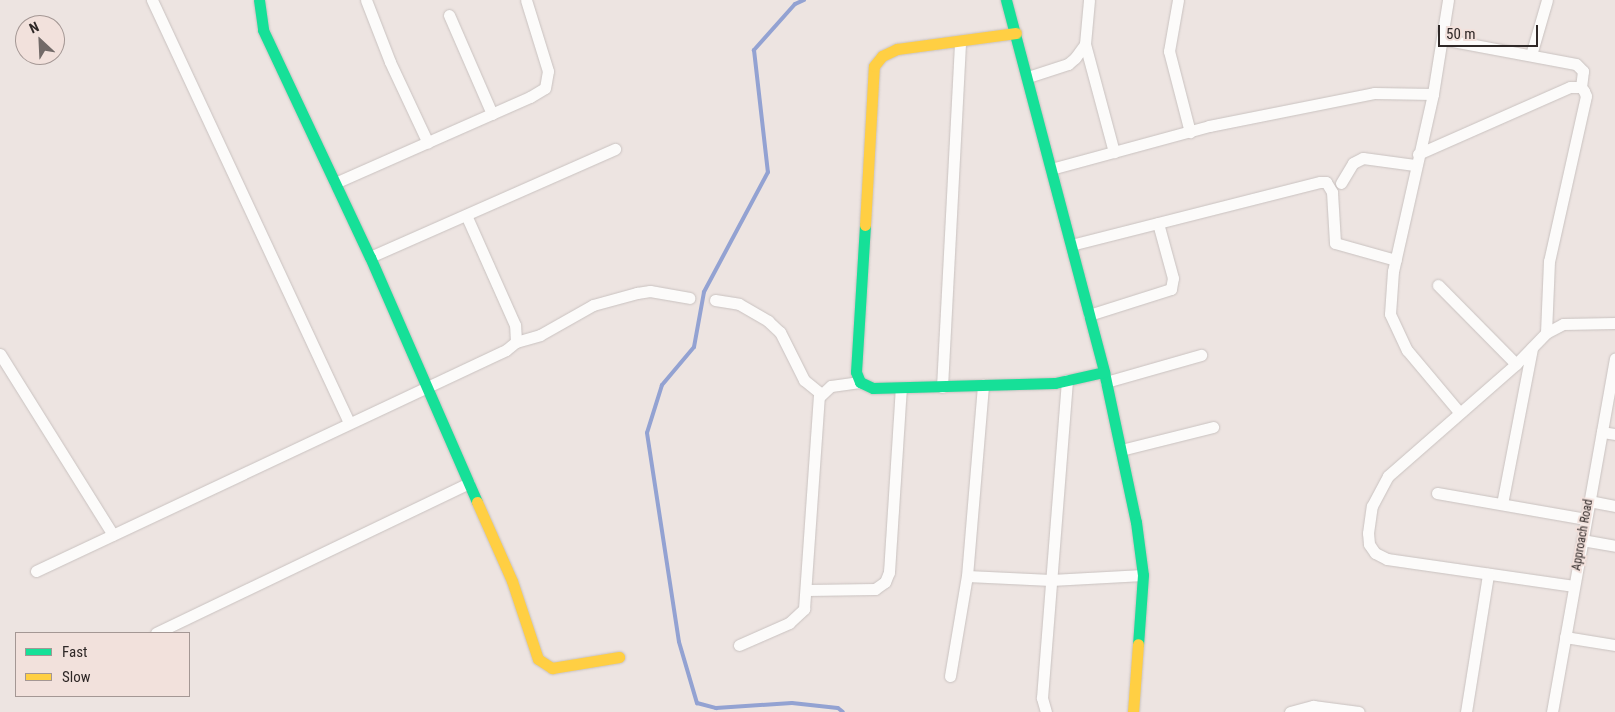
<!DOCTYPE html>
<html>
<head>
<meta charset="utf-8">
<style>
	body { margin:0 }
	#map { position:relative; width:1615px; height:712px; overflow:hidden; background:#ede4e1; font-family:"Roboto Condensed",sans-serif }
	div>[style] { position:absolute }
	.stream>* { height:4px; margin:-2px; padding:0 2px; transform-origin:2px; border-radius:2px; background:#93a2d2 }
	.roads { filter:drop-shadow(0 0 1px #c9c2c0) drop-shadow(0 0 1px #c9c2c0) }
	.street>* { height:11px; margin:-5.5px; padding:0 5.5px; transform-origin:5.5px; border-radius:5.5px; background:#fcfbfa }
	.fast>* { height:11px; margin:-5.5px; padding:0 5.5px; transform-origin:5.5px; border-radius:5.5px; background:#16e098 }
	.slow>* { height:11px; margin:-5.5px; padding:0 5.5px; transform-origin:5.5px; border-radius:5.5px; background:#ffcf43 }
	span { translate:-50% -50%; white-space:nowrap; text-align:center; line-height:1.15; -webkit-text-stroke:4px #f2e1dc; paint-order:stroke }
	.street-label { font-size:12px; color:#2f2827 }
	.legend { position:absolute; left:15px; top:632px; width:175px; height:65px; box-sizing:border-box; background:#f2e1dc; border:1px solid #a49794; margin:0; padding:6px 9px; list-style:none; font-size:15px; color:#2f2827 }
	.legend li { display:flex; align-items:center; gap:10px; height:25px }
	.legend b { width:25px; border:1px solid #a49794 }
	.north { position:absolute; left:15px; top:15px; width:50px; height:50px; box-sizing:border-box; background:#f2e1dc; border:1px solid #a49794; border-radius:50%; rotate:335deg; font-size:14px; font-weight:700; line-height:20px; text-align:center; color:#2f2827 }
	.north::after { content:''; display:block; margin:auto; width:18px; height:22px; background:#726a68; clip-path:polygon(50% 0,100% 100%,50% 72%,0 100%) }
	.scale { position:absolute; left:1438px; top:25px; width:100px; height:22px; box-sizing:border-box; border:2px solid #2f2827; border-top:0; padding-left:6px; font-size:15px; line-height:18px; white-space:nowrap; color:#2f2827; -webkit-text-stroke:4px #f2e1dc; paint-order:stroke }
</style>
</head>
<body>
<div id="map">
	<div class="stream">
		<i style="left:804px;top:0;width:10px;rotate:156deg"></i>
		<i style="left:795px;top:4px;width:62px;rotate:131.7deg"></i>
		<i style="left:754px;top:50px;width:123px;rotate:83.5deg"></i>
		<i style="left:768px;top:172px;width:136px;rotate:118.1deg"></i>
		<i style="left:704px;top:292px;width:56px;rotate:100.3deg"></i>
		<i style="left:694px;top:347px;width:50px;rotate:130.1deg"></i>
		<i style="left:662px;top:385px;width:50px;rotate:107.4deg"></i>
		<i style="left:647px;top:433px;width:211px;rotate:81.3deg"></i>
		<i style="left:679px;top:642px;width:64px;rotate:73.6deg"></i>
		<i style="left:697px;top:703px;width:20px;rotate:15deg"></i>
		<i style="left:716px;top:708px;width:76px;rotate:-3.8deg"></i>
		<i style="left:792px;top:703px;width:46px;rotate:6.2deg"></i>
		<i style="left:838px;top:708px;width:6px;rotate:39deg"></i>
	</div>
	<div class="roads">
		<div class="street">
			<i style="left:152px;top:0;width:466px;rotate:65deg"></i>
			<i style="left:366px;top:0;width:66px;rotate:68.8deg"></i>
			<i style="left:390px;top:62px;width:89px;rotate:64.9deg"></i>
			<i style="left:1178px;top:0;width:52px;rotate:100deg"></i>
			<i style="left:1169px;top:51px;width:84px;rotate:75.5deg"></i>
			<i style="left:1448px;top:0;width:95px;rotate:99.1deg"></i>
			<i style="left:1433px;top:94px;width:181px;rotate:102.7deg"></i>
			<i style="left:1393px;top:271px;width:43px;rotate:94deg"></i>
			<i style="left:1390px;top:314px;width:40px;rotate:65deg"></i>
			<i style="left:1407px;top:350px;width:81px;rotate:50deg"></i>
			<i style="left:449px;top:15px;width:108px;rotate:66.5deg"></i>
			<i style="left:1442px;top:39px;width:136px;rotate:10.6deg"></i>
			<i style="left:1576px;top:64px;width:10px;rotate:45deg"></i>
			<i style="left:1583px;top:71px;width:16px;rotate:97deg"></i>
			<i style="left:1085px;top:44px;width:112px;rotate:75deg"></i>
			<i style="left:1531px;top:55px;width:57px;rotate:-73.8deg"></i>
			<i style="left:1028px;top:77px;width:42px;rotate:-18deg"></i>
			<i style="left:1068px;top:64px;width:9px;rotate:-41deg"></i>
			<i style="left:1075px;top:58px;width:17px;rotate:-54deg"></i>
			<i style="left:1085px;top:44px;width:44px;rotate:-84.8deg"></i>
			<i style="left:1418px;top:154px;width:166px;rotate:-23.8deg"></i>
			<i style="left:1570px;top:87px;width:11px"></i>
			<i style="left:1581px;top:87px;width:5px;rotate:53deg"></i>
			<i style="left:1584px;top:91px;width:5px;rotate:68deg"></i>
			<i style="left:1586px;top:96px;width:169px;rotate:102.6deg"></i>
			<i style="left:1549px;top:261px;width:72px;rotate:92.4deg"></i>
			<i style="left:1051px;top:169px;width:164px;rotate:-15.2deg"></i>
			<i style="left:1209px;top:126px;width:168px;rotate:-11.3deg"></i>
			<i style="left:1374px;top:93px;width:59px;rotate:1deg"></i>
			<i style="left:335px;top:183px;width:213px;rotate:-23.8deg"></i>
			<i style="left:530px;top:97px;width:17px;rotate:-31deg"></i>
			<i style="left:545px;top:88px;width:17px;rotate:-80deg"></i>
			<i style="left:548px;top:71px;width:74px;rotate:-107.2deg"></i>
			<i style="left:1341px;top:183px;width:23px;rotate:-59deg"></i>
			<i style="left:1353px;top:163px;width:11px;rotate:-27deg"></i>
			<i style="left:1363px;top:158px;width:52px;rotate:7.7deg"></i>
			<i style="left:1071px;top:245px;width:257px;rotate:-14.2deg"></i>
			<i style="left:1320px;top:182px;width:6px"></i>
			<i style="left:1326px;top:182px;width:12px;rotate:59deg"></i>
			<i style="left:1332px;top:192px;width:51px;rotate:86.6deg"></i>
			<i style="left:1335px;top:243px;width:63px;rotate:15.6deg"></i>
			<i style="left:370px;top:257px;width:268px;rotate:-23.8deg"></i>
			<i style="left:1438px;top:285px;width:111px;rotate:45.4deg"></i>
			<i style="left:715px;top:300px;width:24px;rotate:9deg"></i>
			<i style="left:739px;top:304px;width:34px;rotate:30deg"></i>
			<i style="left:768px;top:321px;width:16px;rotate:43deg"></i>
			<i style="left:780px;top:332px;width:54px;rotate:63.4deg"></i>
			<i style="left:804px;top:380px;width:21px;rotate:39deg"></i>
			<i style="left:1089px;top:315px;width:86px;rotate:-17.6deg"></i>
			<i style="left:1171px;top:289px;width:11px;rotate:-80deg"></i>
			<i style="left:1173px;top:278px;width:57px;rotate:-105.3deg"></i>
			<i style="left:516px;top:342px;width:25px;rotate:-16deg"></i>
			<i style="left:540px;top:335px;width:61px;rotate:-29.5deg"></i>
			<i style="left:593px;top:305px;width:46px;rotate:-15.3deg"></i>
			<i style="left:637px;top:293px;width:13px;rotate:-9deg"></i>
			<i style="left:650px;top:291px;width:40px;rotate:10deg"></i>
			<i style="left:0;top:354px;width:213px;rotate:58deg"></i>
			<i style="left:1106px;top:382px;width:99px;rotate:-15.9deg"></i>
			<i style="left:942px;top:387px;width:345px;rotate:-87deg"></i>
			<i style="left:1602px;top:432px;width:13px;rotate:9deg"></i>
			<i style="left:1121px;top:450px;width:95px;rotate:-14deg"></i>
			<i style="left:1437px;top:493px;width:151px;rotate:9.9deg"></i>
			<i style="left:1589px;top:501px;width:26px;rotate:11deg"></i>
			<i style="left:1502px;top:504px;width:159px;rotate:-79.1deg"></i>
			<i style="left:1582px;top:540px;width:34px;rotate:10deg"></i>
			<i style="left:36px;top:571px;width:519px;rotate:-25.18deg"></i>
			<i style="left:506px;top:350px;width:13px;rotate:-39deg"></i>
			<i style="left:516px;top:342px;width:17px;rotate:-93deg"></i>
			<i style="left:515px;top:325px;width:120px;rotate:-114deg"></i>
			<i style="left:967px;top:576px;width:84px;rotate:2.7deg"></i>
			<i style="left:1051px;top:580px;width:92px;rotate:-3.1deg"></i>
			<i style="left:1574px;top:586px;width:189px;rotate:-171.8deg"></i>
			<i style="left:1387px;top:559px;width:13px;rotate:-153deg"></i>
			<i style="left:1375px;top:553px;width:11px;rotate:-124deg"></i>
			<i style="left:1369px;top:544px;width:11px;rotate:-95deg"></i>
			<i style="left:1368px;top:533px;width:27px;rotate:-82deg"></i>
			<i style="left:1372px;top:506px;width:34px;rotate:-62deg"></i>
			<i style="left:1388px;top:476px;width:170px;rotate:-41.2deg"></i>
			<i style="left:1516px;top:364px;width:43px;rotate:-45.9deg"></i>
			<i style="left:1546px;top:333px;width:19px;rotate:-28deg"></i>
			<i style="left:1563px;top:324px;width:52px;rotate:-1.1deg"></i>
			<i style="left:807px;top:590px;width:68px;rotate:-0.8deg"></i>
			<i style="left:875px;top:589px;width:12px;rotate:-35deg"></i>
			<i style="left:885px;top:582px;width:11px;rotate:-68deg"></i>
			<i style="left:889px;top:572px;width:184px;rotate:-86.3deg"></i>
			<i style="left:156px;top:633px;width:347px;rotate:-25.6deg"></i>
			<i style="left:1565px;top:637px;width:51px;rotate:9.1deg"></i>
			<i style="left:739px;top:645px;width:55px;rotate:-23.7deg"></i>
			<i style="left:789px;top:623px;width:21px;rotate:-43deg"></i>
			<i style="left:804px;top:609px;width:213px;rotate:-86deg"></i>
			<i style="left:819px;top:397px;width:16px;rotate:-43deg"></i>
			<i style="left:831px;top:386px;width:29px;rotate:-8deg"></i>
			<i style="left:950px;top:676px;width:101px;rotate:-80.4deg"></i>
			<i style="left:967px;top:576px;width:192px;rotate:-85.2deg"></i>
			<i style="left:1046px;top:712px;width:15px;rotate:-106deg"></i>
			<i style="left:1042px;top:698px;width:319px;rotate:-85.5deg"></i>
			<i style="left:1290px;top:712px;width:24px;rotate:-15deg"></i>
			<i style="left:1313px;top:706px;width:46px;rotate:7.4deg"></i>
			<i style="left:1466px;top:712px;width:140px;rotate:-80.9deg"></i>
			<i style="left:1552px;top:712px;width:359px;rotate:-79.9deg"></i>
		</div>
		<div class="fast">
			<i style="left:259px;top:0;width:30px;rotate:82deg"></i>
			<i style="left:263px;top:30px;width:251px;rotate:64.8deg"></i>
			<i style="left:370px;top:257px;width:267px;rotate:66.4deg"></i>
			<i style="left:1006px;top:0;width:385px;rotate:75.2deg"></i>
			<i style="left:1104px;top:372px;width:153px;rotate:78deg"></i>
			<i style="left:1136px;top:522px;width:53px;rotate:82.5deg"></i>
			<i style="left:1143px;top:575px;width:69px;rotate:94.1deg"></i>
			<i style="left:865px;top:225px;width:147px;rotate:93.5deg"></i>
			<i style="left:856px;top:372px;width:11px;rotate:68deg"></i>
			<i style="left:860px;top:382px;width:14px;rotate:25deg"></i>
			<i style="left:873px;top:388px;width:182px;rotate:-1.6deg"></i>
			<i style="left:1055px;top:383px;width:50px;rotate:-12.7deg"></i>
		</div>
		<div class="slow">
			<i style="left:865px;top:225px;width:159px;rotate:-86.8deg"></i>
			<i style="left:874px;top:66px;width:13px;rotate:-51deg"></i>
			<i style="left:882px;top:56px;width:17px;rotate:-25deg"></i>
			<i style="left:897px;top:49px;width:120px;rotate:-7.7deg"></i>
			<i style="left:477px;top:502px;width:86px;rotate:66.1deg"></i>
			<i style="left:512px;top:581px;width:82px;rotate:71.6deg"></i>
			<i style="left:538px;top:659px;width:17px;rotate:33deg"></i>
			<i style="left:552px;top:668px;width:68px;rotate:-9.3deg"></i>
			<i style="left:1133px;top:712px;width:68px;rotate:-85.8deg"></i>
		</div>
	</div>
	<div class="street-label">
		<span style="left:1583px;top:535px;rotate:-80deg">Approach Road</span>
	</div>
	<ul class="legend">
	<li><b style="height:6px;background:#16e098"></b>Fast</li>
	<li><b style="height:6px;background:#ffcf43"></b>Slow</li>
	</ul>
	<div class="north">N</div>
	<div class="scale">50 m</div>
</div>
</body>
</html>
